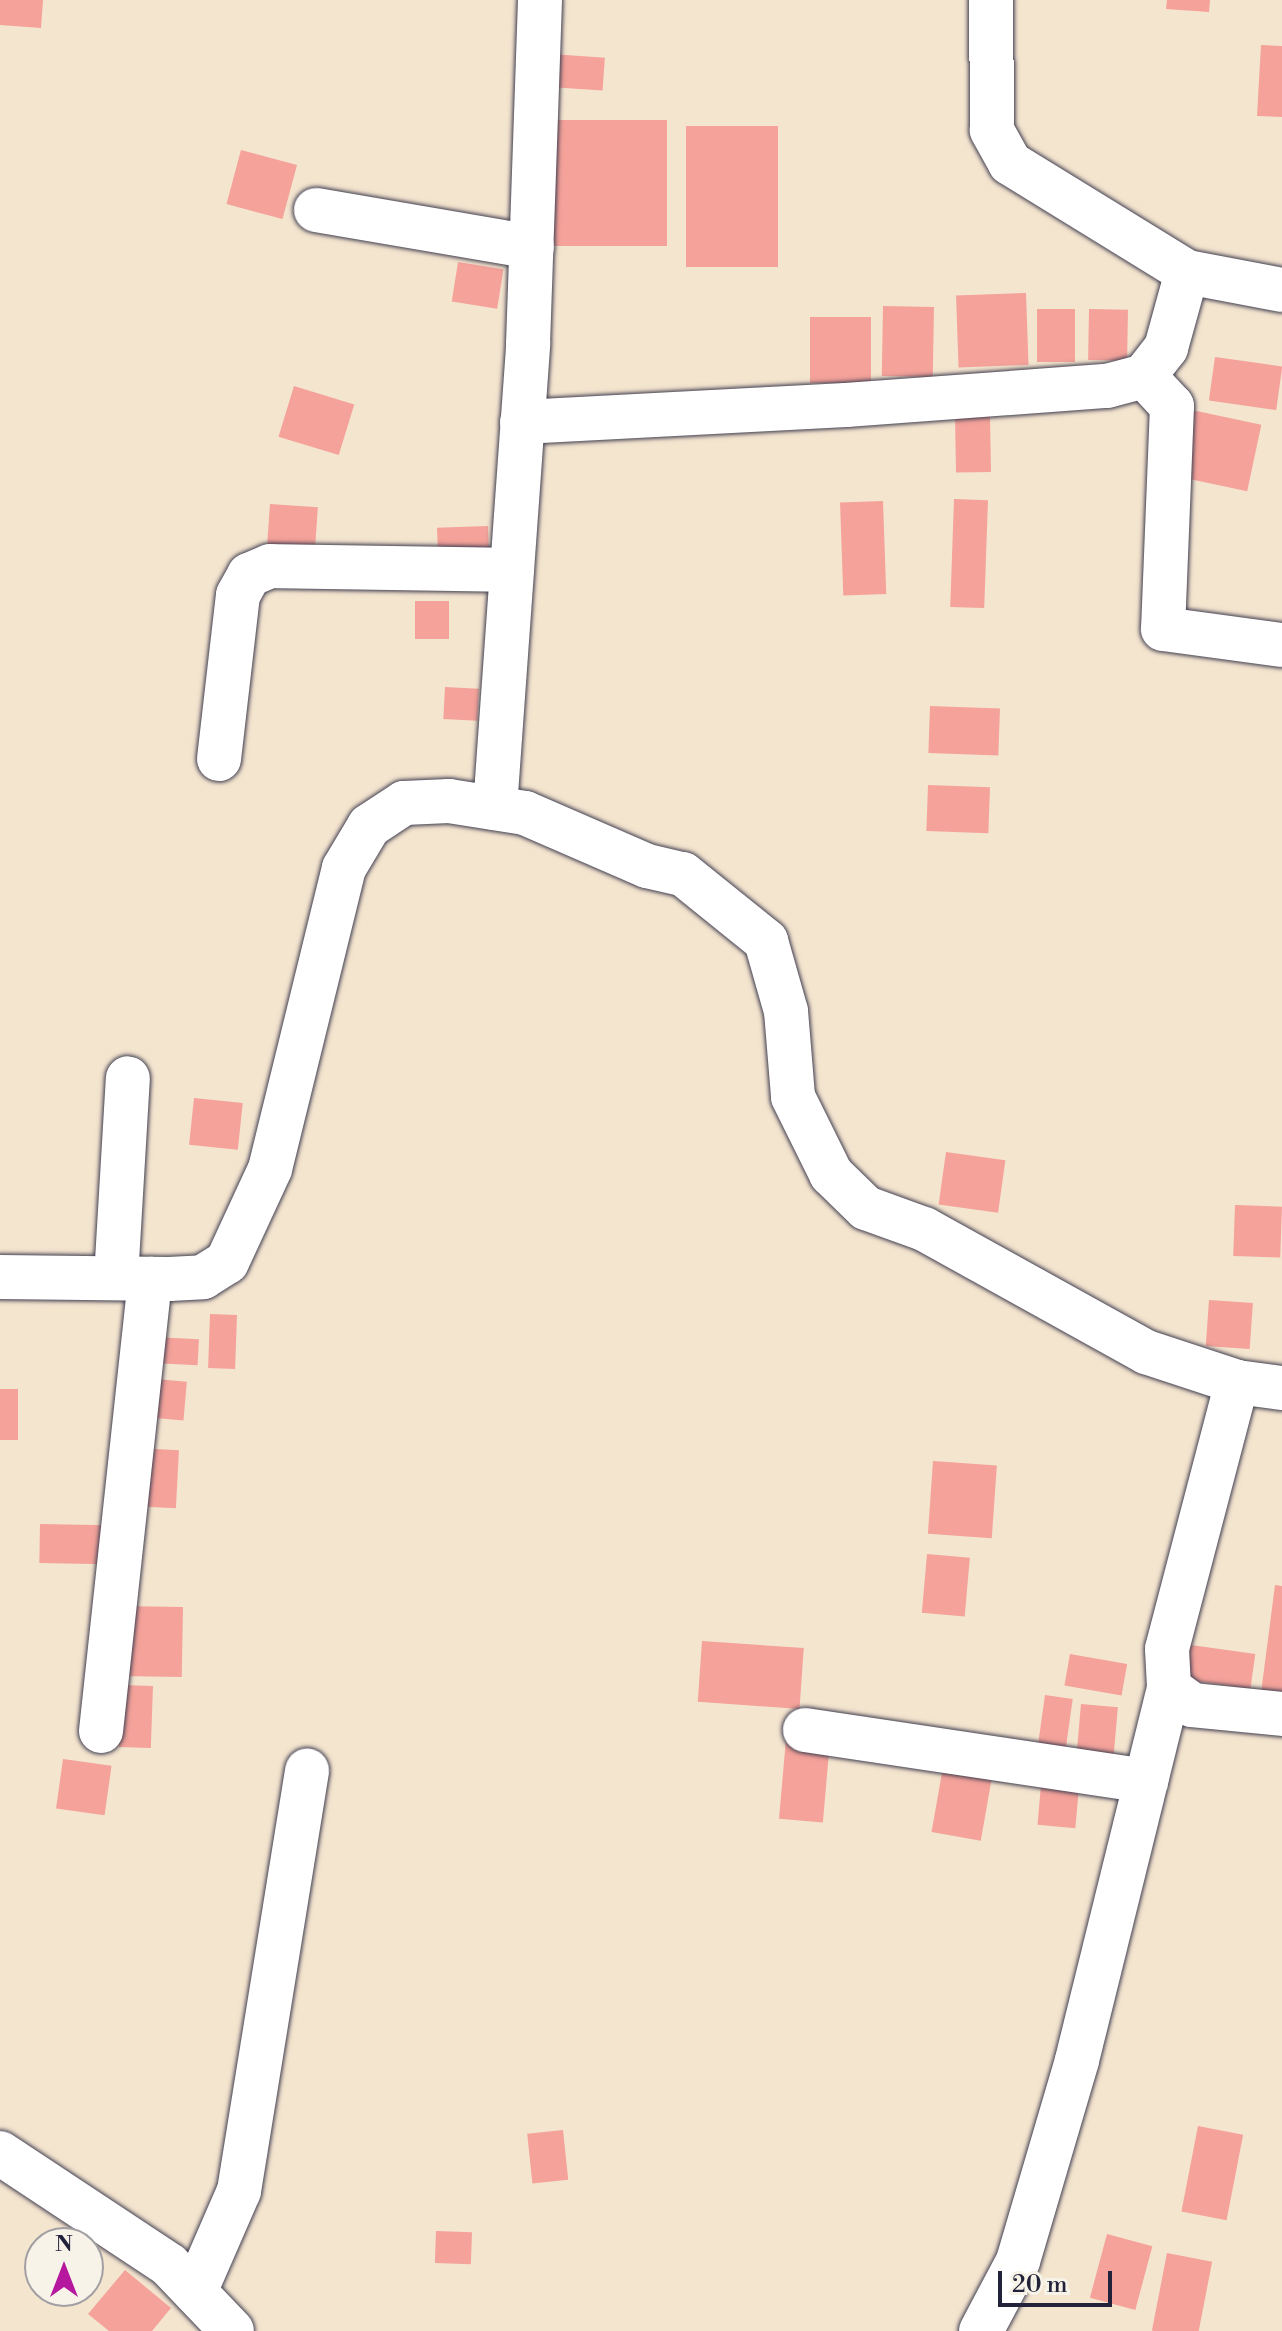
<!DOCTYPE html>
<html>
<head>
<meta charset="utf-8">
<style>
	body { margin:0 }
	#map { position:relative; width:1282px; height:2331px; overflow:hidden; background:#f4e5cf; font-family:"Libre Bodoni",serif }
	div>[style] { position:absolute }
	.building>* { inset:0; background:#f4a29a; transform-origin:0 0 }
	.roads { filter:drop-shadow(0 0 2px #423f51) drop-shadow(0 0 2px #423f51) }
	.minor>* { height:44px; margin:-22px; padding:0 22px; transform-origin:22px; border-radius:22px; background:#fff }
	span { translate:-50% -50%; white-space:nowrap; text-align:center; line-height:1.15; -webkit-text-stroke:6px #f7f3e8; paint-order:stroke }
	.north { position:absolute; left:24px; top:2227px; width:80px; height:80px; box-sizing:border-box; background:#f7f3e8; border:2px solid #a29fa3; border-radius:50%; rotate:0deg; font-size:22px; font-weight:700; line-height:32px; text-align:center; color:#22223b }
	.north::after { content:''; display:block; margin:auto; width:28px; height:36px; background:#b5179e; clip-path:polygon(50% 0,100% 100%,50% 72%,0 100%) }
	.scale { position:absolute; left:998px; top:2271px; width:114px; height:36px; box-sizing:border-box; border:4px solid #22223b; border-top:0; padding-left:10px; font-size:24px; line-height:28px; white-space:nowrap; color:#22223b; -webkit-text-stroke:6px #f7f3e8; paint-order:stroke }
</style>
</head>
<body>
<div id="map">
	<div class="building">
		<i style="clip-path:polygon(0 0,43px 0,41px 28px,0 25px)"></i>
		<i style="clip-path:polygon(1167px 0,1210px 0,1209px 12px,1166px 9px)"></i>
		<i style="clip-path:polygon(1261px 45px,1282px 46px,1282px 117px,1257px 116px)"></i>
		<i style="left:552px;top:54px;width:53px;height:33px;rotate:4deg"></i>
		<i style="left:539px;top:120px;width:128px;height:126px"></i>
		<i style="left:686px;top:126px;width:92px;height:141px"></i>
		<i style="left:241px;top:150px;width:58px;height:56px;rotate:15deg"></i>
		<i style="left:458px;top:262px;width:46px;height:40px;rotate:9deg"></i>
		<i style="left:1026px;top:293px;width:72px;height:70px;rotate:88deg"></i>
		<i style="left:883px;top:306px;width:51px;height:70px;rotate:1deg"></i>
		<i style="left:1037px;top:309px;width:38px;height:53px"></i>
		<i style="left:1089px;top:309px;width:39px;height:51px;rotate:1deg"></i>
		<i style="left:810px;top:317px;width:61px;height:66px"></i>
		<i style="left:1215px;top:357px;width:68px;height:44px;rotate:8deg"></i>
		<i style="left:294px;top:386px;width:63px;height:53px;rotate:17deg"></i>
		<i style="left:1187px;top:409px;width:76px;height:68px;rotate:12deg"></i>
		<i style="left:990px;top:415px;width:57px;height:35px;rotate:89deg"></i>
		<i style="left:954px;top:499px;width:34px;height:108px;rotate:2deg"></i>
		<i style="left:883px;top:501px;width:93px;height:43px;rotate:88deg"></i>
		<i style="left:270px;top:504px;width:48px;height:52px;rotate:4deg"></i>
		<i style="left:488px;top:526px;width:33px;height:51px;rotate:88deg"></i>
		<i style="left:415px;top:601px;width:34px;height:38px"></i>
		<i style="left:445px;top:687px;width:34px;height:32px;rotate:3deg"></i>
		<i style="left:930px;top:706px;width:70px;height:47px;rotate:2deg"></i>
		<i style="left:928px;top:785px;width:62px;height:46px;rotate:2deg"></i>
		<i style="left:194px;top:1098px;width:49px;height:47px;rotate:6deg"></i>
		<i style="left:946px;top:1152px;width:60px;height:53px;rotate:8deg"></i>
		<i style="left:1235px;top:1205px;width:47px;height:51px;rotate:2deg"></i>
		<i style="left:1209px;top:1300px;width:44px;height:46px;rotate:4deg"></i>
		<i style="left:210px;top:1314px;width:27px;height:54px;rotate:2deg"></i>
		<i style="left:154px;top:1337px;width:45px;height:26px;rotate:3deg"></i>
		<i style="left:145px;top:1378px;width:42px;height:39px;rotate:5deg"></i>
		<i style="left:0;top:1389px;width:18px;height:51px"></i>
		<i style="left:135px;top:1448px;width:44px;height:58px;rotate:3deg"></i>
		<i style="left:933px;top:1461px;width:64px;height:73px;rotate:4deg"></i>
		<i style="left:40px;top:1524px;width:67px;height:39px;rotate:1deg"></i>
		<i style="left:927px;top:1554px;width:43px;height:59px;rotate:5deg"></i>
		<i style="clip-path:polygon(1275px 1585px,1282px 1586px,1282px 1696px,1261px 1693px)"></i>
		<i style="left:121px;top:1606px;width:62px;height:70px;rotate:1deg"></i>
		<i style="left:702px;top:1641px;width:102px;height:61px;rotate:4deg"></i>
		<i style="left:1184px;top:1644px;width:72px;height:35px;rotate:8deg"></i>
		<i style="left:1070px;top:1654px;width:58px;height:32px;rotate:10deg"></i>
		<i style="left:121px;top:1685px;width:32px;height:62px;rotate:2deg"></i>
		<i style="left:1045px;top:1695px;width:28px;height:54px;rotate:8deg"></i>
		<i style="left:1081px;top:1704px;width:37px;height:48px;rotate:5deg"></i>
		<i style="left:786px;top:1739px;width:44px;height:80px;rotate:5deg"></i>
		<i style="left:63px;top:1759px;width:49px;height:50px;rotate:8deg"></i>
		<i style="left:943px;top:1767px;width:50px;height:66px;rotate:10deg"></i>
		<i style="left:1041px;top:1785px;width:38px;height:40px;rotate:5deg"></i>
		<i style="left:1198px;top:2126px;width:46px;height:87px;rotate:11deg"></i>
		<i style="left:563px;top:2130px;width:50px;height:36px;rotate:84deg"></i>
		<i style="left:436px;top:2231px;width:36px;height:32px;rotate:2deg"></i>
		<i style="left:1107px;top:2234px;width:47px;height:66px;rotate:15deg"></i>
		<i style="left:1167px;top:2253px;width:46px;height:79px;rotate:11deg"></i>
		<i style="clip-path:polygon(125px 2270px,171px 2308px,152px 2331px,109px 2331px,88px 2314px)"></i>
	</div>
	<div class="roads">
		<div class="minor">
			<i style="left:316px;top:210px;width:219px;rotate:9.7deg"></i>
			<i style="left:1187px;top:272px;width:97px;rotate:10.7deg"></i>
			<i style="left:1144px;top:376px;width:41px;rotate:47deg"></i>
			<i style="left:1172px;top:406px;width:223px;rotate:92.3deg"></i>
			<i style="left:1163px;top:629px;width:120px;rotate:7.7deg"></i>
			<i style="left:522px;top:422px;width:324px;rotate:-3deg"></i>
			<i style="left:846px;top:405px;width:262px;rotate:-4.2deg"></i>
			<i style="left:1107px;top:386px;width:38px;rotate:-15deg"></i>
			<i style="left:1144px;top:376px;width:36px;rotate:-52deg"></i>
			<i style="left:1166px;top:348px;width:79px;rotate:-74.6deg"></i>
			<i style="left:1187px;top:272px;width:208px;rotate:-148.4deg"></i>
			<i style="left:1010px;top:163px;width:38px;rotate:-119deg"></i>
			<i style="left:992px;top:130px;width:130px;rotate:-90.4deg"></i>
			<i style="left:219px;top:759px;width:165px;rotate:-83.4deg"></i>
			<i style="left:238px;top:595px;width:23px;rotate:-61deg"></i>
			<i style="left:249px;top:575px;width:23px;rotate:-23deg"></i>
			<i style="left:270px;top:566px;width:242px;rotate:0.9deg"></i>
			<i style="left:495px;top:808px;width:465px;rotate:-85.9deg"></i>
			<i style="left:528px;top:344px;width:344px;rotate:-88deg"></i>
			<i style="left:0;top:1277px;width:169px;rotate:0.7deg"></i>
			<i style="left:169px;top:1279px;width:34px;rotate:-3deg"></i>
			<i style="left:203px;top:1277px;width:28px;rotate:-32deg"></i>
			<i style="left:227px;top:1262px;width:102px;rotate:-65.2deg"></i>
			<i style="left:270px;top:1169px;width:310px;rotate:-76.2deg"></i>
			<i style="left:344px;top:868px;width:49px;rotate:-59.2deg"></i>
			<i style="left:369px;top:826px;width:42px;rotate:-33.3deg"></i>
			<i style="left:404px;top:803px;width:45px;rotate:-2.5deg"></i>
			<i style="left:449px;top:801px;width:77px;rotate:9deg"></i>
			<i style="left:525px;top:813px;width:133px;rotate:23.5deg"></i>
			<i style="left:647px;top:866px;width:37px;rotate:13deg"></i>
			<i style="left:683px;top:874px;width:107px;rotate:38.9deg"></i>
			<i style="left:766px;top:941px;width:73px;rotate:74.1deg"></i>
			<i style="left:786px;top:1011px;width:86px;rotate:85.3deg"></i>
			<i style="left:793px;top:1097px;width:86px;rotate:63.7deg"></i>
			<i style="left:831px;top:1174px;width:49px;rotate:44.2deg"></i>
			<i style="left:866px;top:1208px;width:62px;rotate:19.9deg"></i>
			<i style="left:924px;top:1229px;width:254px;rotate:29deg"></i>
			<i style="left:1146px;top:1352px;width:96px;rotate:18.2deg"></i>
			<i style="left:1237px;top:1382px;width:45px;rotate:7.6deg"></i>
			<i style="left:116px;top:1278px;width:200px;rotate:-86.6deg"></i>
			<i style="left:1237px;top:1382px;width:276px;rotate:104.7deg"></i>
			<i style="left:1167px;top:1649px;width:39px;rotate:87deg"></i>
			<i style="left:1169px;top:1688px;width:29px;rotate:36deg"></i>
			<i style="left:1192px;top:1705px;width:90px;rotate:5.7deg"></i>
			<i style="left:805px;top:1730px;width:345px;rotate:8.5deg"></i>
			<i style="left:101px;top:1731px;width:455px;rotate:-83.8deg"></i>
			<i style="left:0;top:2153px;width:203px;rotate:33.5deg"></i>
			<i style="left:169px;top:2265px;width:91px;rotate:46.3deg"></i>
			<i style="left:195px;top:2292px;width:110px;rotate:-66.5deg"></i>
			<i style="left:239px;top:2191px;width:426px;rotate:-80.8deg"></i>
			<i style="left:981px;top:2331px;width:79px;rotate:-62.1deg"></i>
			<i style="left:1018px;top:2261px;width:209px;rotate:-73.6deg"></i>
			<i style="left:1077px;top:2060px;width:383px;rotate:-76.1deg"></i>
		</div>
	</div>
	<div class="north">N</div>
	<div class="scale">20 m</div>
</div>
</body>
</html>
